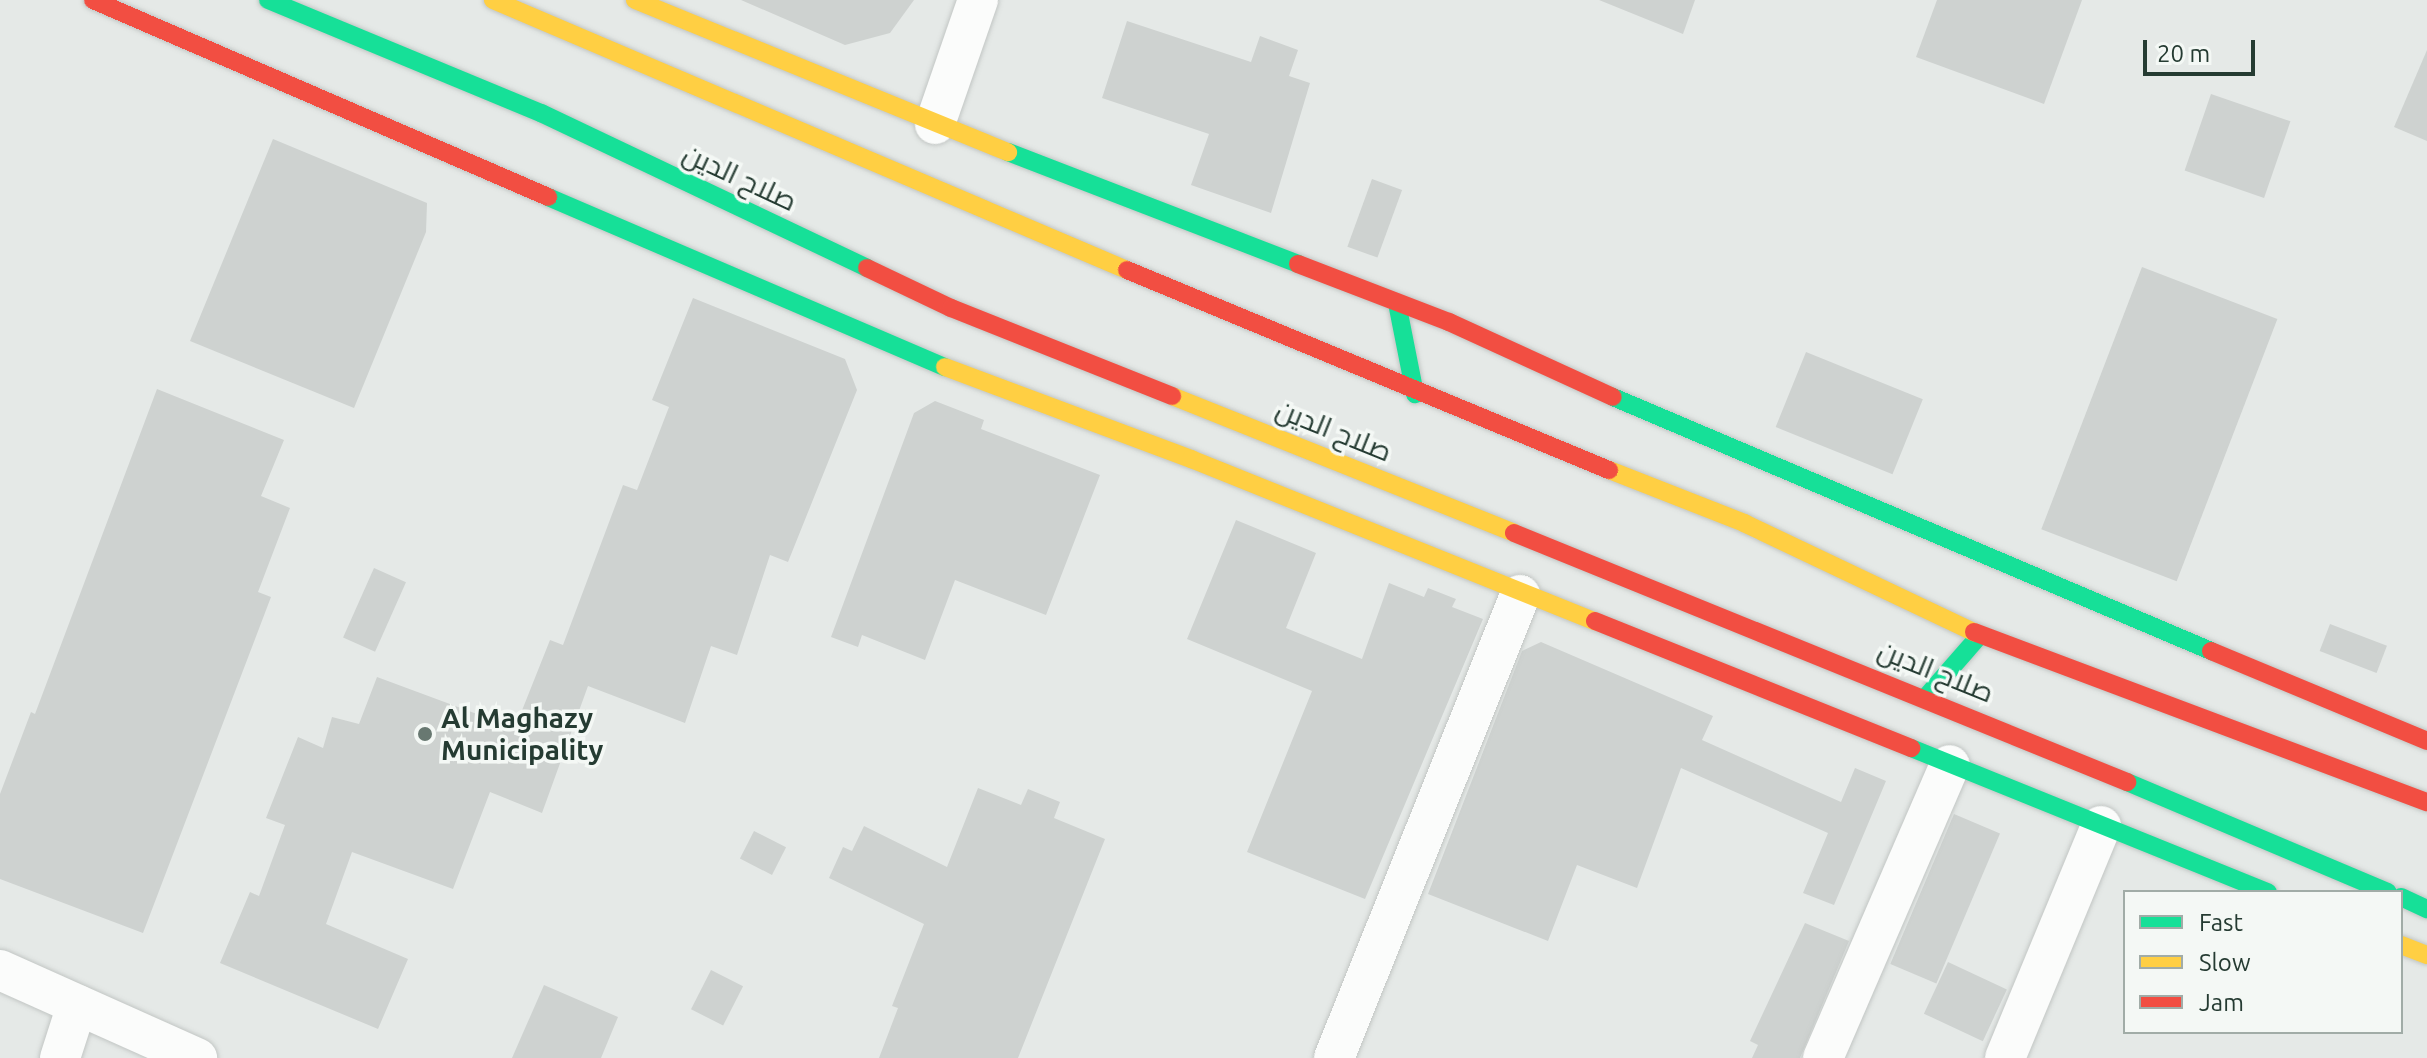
<!DOCTYPE html>
<html>
<head>
<meta charset="utf-8">
<style>
	body { margin:0 }
	#map { position:relative; width:2427px; height:1058px; overflow:hidden; background:#e5e9e7; font-family:Ubuntu,Cairo,sans-serif }
	div>[style] { position:absolute }
	.building>* { inset:0; background:#ced2d0; transform-origin:0 0 }
	.roads { filter:drop-shadow(0 0 2px #c2c6c4) drop-shadow(0 0 2px #c2c6c4) }
	.street>* { height:40px; margin:-20px; padding:0 20px; transform-origin:20px; border-radius:20px; background:#fbfcfb }
	.fast>* { height:18px; margin:-9px; padding:0 9px; transform-origin:9px; border-radius:9px; background:#16e098 }
	.slow>* { height:18px; margin:-9px; padding:0 9px; transform-origin:9px; border-radius:9px; background:#ffcf43 }
	.jam>* { height:18px; margin:-9px; padding:0 9px; transform-origin:9px; border-radius:9px; background:#f24e42 }
	.dots>* { width:22px; height:22px; translate:-50% -50%; box-sizing:border-box; border:4px solid #f4f8f5; border-radius:50% }
	span { translate:-50% -50%; white-space:nowrap; text-align:center; line-height:1.15; -webkit-text-stroke:7px #f4f8f5; paint-order:stroke }
	.street-label { font-size:28px; color:#253b32 }
	.poi-label { font-size:28px; color:#253b32; font-weight:700 }
	.left { translate:0 -50%; text-align:left }
	.legend { position:absolute; left:2123px; top:890px; width:280px; height:144px; box-sizing:border-box; background:#f4f8f5; border:2px solid #a1aca7; margin:0; padding:10px 14px; list-style:none; font-size:24px; color:#253b32 }
	.legend li { display:flex; align-items:center; gap:16px; height:40px }
	.legend b { width:40px; border:2px solid #a1aca7 }
	.scale { position:absolute; left:2143px; top:40px; width:112px; height:36px; box-sizing:border-box; border:4px solid #253b32; border-top:0; padding-left:10px; font-size:24px; line-height:28px; white-space:nowrap; color:#253b32; -webkit-text-stroke:6px #f4f8f5; paint-order:stroke }
</style>
</head>
<body>
<div id="map">
	<div class="building">
		<i style="clip-path:polygon(741px 0,914px 0,890px 33px,845px 45px)"></i>
		<i style="clip-path:polygon(1599px 0,1695px 0,1683px 34px)"></i>
		<i style="clip-path:polygon(1937px 0,2082px 0,2044px 104px,1916px 57px)"></i>
		<i style="clip-path:polygon(1127px 21px,1251px 62px,1260px 36px,1298px 50px,1289px 76px,1310px 83px,1271px 213px,1191px 185px,1209px 134px,1102px 98px)"></i>
		<i style="clip-path:polygon(2427px 50px,2427px 141px,2394px 127px)"></i>
		<i style="left:2211px;top:94px;width:84px;height:81px;rotate:19deg"></i>
		<i style="clip-path:polygon(273px 139px,427px 203px,426px 232px,354px 408px,190px 341px)"></i>
		<i style="left:1372px;top:179px;width:32px;height:72px;rotate:20deg"></i>
		<i style="left:2142px;top:267px;width:145px;height:281px;rotate:21deg"></i>
		<i style="clip-path:polygon(693px 298px,845px 359px,857px 390px,788px 562px,770px 555px,737px 655px,711px 646px,685px 723px,588px 686px,542px 813px,490px 792px,453px 889px,352px 852px,326px 924px,408px 959px,378px 1029px,220px 963px,250px 892px,259px 896px,285px 825px,266px 818px,298px 737px,323px 748px,332px 717px,359px 724px,377px 677px,515px 728px,550px 640px,563px 645px,623px 485px,637px 490px,669px 407px,652px 400px)"></i>
		<i style="left:1806px;top:352px;width:126px;height:81px;rotate:22deg"></i>
		<i style="clip-path:polygon(157px 389px,284px 440px,261px 496px,290px 508px,258px 592px,271px 597px,143px 933px,0 879px,0 794px,31px 712px,35px 714px)"></i>
		<i style="clip-path:polygon(935px 401px,984px 420px,981px 429px,1100px 475px,1046px 615px,955px 580px,925px 660px,862px 635px,858px 647px,831px 637px,914px 413px)"></i>
		<i style="clip-path:polygon(1236px 520px,1316px 553px,1286px 628px,1362px 659px,1389px 583px,1424px 597px,1428px 588px,1456px 599px,1452px 607px,1483px 619px,1365px 899px,1247px 852px,1312px 691px,1187px 639px)"></i>
		<i style="left:374px;top:568px;width:35px;height:76px;rotate:24deg"></i>
		<i style="left:2330px;top:624px;width:61px;height:29px;rotate:21deg"></i>
		<i style="clip-path:polygon(1541px 642px,1713px 716px,1702px 740px,1841px 802px,1855px 768px,1886px 781px,1834px 905px,1803px 893px,1828px 833px,1681px 768px,1637px 888px,1577px 865px,1548px 941px,1428px 894px,1522px 651px)"></i>
		<i style="clip-path:polygon(978px 788px,1021px 805px,1028px 789px,1060px 802px,1054px 818px,1105px 839px,1018px 1058px,879px 1058px,898px 1008px,892px 1006px,924px 924px,829px 878px,843px 847px,852px 851px,864px 826px,947px 867px)"></i>
		<i style="left:1954px;top:814px;width:50px;height:163px;rotate:23deg"></i>
		<i style="left:754px;top:831px;width:36px;height:31px;rotate:27deg"></i>
		<i style="clip-path:polygon(1805px 923px,1849px 941px,1800px 1058px,1752px 1058px,1758px 1045px,1750px 1041px)"></i>
		<i style="left:1948px;top:962px;width:65px;height:57px;rotate:25deg"></i>
		<i style="left:711px;top:970px;width:36px;height:44px;rotate:27deg"></i>
		<i style="clip-path:polygon(544px 985px,618px 1017px,601px 1058px,512px 1058px)"></i>
	</div>
	<div class="roads">
		<div class="street">
			<i style="left:935px;top:124px;width:131px;rotate:-70.9deg"></i>
			<i style="left:0;top:970px;width:216px;rotate:24.1deg"></i>
			<i style="left:60px;top:1058px;width:56px;rotate:-72.2deg"></i>
			<i style="left:1334px;top:1058px;width:499px;rotate:-68.1deg"></i>
			<i style="left:1823px;top:1058px;width:319px;rotate:-66.6deg"></i>
			<i style="left:2005px;top:1058px;width:251px;rotate:-67.5deg"></i>
		</div>
		<div class="fast">
			<i style="left:268px;top:0;width:295px;rotate:22.5deg"></i>
			<i style="left:541px;top:113px;width:361px;rotate:25.4deg"></i>
			<i style="left:1008px;top:152px;width:311px;rotate:21.1deg"></i>
			<i style="left:548px;top:197px;width:432px;rotate:23.2deg"></i>
			<i style="left:1397px;top:303px;width:93px;rotate:78.8deg"></i>
			<i style="left:1613px;top:397px;width:650px;rotate:23.01deg"></i>
			<i style="left:1926px;top:697px;width:82px;rotate:-48.9deg"></i>
			<i style="left:1911px;top:748px;width:385px;rotate:22deg"></i>
			<i style="left:2127px;top:782px;width:283px;rotate:22.9deg"></i>
			<i style="left:2401px;top:897px;width:29px;rotate:25deg"></i>
		</div>
		<div class="slow">
			<i style="left:493px;top:0;width:689px;rotate:23.07deg"></i>
			<i style="left:635px;top:0;width:403px;rotate:22.2deg"></i>
			<i style="left:945px;top:367px;width:263px;rotate:20.5deg"></i>
			<i style="left:1191px;top:459px;width:435px;rotate:21.9deg"></i>
			<i style="left:1172px;top:396px;width:368px;rotate:21.8deg"></i>
			<i style="left:1609px;top:470px;width:145px;rotate:21.4deg"></i>
			<i style="left:1744px;top:523px;width:255px;rotate:25.4deg"></i>
			<i style="left:2401px;top:945px;width:28px;rotate:21deg"></i>
		</div>
		<div class="jam">
			<i style="left:93px;top:0;width:496px;rotate:23.4deg"></i>
			<i style="left:1298px;top:264px;width:162px;rotate:21deg"></i>
			<i style="left:1449px;top:322px;width:180px;rotate:24.6deg"></i>
			<i style="left:867px;top:268px;width:93px;rotate:25.5deg"></i>
			<i style="left:951px;top:308px;width:238px;rotate:21.7deg"></i>
			<i style="left:1127px;top:270px;width:522px;rotate:22.54deg"></i>
			<i style="left:1514px;top:533px;width:662px;rotate:22.11deg"></i>
			<i style="left:1595px;top:621px;width:341px;rotate:21.9deg"></i>
			<i style="left:1974px;top:632px;width:484px;rotate:20.6deg"></i>
			<i style="left:2211px;top:651px;width:234px;rotate:22.6deg"></i>
		</div>
	</div>
	<div class="dots">
		<i style="left:425px;top:734px;background:#687871"></i>
	</div>
	<div class="street-label">
		<span style="left:740px;top:177px;rotate:25deg">صلاح الدين</span>
		<span style="left:1334px;top:430px;rotate:22deg">صلاح الدين</span>
		<span style="left:1936px;top:671px;rotate:22deg">صلاح الدين</span>
	</div>
	<div class="poi-label">
		<span class="left" style="left:441px;top:734px">Al Maghazy<br>Municipality</span>
	</div>
	<ul class="legend">
	<li><b style="height:10px;background:#16e098"></b>Fast</li>
	<li><b style="height:10px;background:#ffcf43"></b>Slow</li>
	<li><b style="height:10px;background:#f24e42"></b>Jam</li>
	</ul>
	<div class="scale">20 m</div>
</div>
</body>
</html>
